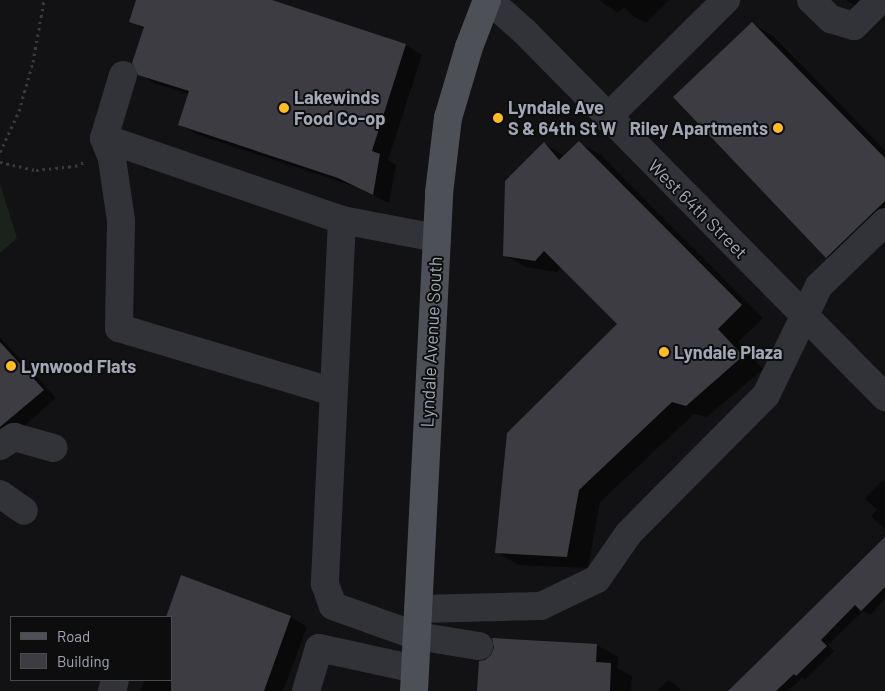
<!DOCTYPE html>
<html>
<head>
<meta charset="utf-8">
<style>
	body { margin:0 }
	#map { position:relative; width:885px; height:691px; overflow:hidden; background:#121214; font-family:Barlow,sans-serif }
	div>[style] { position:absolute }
	.green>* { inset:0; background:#1a221b }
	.shadow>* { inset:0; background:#0007 }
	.building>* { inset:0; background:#3c3c42 }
	.path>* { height:3px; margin-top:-1.5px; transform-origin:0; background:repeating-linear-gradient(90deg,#383a40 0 2.5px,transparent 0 6.5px) }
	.minor>* { height:28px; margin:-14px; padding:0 14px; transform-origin:14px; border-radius:14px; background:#323339 }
	.major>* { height:28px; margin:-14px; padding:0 14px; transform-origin:14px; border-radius:14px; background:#4e5058 }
	.dots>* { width:14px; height:14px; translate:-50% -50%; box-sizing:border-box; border:2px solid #0d0d0e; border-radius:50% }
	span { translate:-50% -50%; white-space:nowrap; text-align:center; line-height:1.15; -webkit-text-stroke:4px #0d0d0e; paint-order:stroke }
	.poi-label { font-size:18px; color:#a2a7b6; font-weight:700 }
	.left { translate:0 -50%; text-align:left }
	.right { translate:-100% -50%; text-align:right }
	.street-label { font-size:18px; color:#a2a7b6 }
	.legend { position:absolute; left:10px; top:616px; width:162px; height:65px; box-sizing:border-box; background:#0d0d0e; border:1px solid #494b51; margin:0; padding:6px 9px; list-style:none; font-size:15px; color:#a2a7b6 }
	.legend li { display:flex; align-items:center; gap:10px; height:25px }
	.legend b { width:25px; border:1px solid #494b51 }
</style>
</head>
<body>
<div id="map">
	<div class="green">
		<i style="clip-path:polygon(0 184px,17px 238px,0 253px)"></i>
	</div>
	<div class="shadow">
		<i style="clip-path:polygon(137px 0,268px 0,406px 45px,422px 55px,388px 160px,396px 165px,389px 203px,356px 187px,196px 134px,179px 124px,189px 94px,156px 84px,139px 74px,144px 29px,130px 21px)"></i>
		<i style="clip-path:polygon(599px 0,670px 0,646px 23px,633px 16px,624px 7px,618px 13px)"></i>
		<i style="clip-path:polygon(846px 0,881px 0,868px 13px)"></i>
		<i style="clip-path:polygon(752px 23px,773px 36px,885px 150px,885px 233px,848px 269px,826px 257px)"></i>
		<i style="clip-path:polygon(579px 143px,601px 155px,763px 318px,738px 342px,763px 369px,707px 417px,694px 414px,600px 502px,588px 568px,518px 565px,497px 552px,619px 324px,562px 267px,557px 272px,526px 267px,504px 255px,544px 144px,565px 156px)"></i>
		<i style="clip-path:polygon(0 337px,56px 398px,0 447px)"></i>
		<i style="clip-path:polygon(882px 481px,885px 482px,885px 530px,871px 516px,877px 510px,865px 498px)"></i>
		<i style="clip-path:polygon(885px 539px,885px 599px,870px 615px,863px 611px,828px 645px,834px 651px,805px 680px,802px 678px,788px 691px,730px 691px)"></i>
		<i style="clip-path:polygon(182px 577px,291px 617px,307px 627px,283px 691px,140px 691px,144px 680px,171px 680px,171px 617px,167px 617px)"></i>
		<i style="clip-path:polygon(597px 645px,618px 657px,617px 668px,632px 676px,631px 691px,479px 691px)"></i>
		<i style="clip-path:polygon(668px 680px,676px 685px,682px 691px,657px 691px)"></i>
	</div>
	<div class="building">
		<i style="clip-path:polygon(136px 0,272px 0,406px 44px,372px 151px,380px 154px,373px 195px,338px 178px,178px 125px,189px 91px,138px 75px,132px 63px,144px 27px,129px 22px)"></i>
		<i style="clip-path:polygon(752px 22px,885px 158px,885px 201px,826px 258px,673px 97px)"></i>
		<i style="clip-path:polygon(579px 141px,742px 305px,718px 329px,743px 356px,686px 406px,672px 402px,579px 490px,567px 557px,495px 553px,507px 433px,617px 324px,544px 251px,535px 261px,503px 256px,505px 181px,544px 142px,559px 160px)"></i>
		<i style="clip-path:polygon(0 342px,44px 390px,0 427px)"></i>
		<i style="clip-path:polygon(885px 537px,885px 587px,861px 611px,855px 605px,821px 640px,827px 646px,796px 676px,794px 674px,776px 691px,728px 691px)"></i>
		<i style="clip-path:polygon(181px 575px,291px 616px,264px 691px,171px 691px,171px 617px,166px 617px)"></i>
		<i style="clip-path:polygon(492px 638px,597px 644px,596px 662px,611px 663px,610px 691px,477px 691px,479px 661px,485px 660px,491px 655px,494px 648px)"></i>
	</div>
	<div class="path">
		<i style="left:0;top:152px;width:45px;rotate:-65.1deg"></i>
		<i style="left:19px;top:111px;width:51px;rotate:-74.1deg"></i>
		<i style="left:33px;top:62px;width:63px;rotate:-79.9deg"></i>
		<i style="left:0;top:162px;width:37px;rotate:13deg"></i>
		<i style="left:36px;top:170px;width:39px;rotate:-6deg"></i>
		<i style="left:75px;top:166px;width:11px;rotate:-22deg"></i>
	</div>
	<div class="minor">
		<i style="left:489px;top:0;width:48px;rotate:41.6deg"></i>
		<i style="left:525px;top:32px;width:513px;rotate:45.4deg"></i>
		<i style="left:811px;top:0;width:28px;rotate:44deg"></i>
		<i style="left:831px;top:19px;width:24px;rotate:17deg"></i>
		<i style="left:854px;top:26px;width:37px;rotate:-45deg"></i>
		<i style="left:123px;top:75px;width:66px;rotate:106.8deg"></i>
		<i style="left:104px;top:138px;width:22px;rotate:69deg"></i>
		<i style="left:112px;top:159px;width:63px;rotate:81.7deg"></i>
		<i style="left:121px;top:221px;width:107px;rotate:91.1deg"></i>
		<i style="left:119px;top:328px;width:224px;rotate:16.6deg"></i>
		<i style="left:607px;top:118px;width:168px;rotate:-44.8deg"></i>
		<i style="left:104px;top:138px;width:252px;rotate:19deg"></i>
		<i style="left:342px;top:220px;width:96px;rotate:10.8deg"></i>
		<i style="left:342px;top:220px;width:364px;rotate:92.7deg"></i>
		<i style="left:325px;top:584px;width:23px;rotate:70deg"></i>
		<i style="left:333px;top:606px;width:89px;rotate:19.7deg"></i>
		<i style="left:417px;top:636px;width:63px;rotate:9.2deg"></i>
		<i style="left:0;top:446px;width:17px;rotate:-33deg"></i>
		<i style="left:14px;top:437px;width:41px;rotate:15.4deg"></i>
		<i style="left:0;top:494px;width:29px;rotate:35deg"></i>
		<i style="left:418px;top:609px;width:123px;rotate:-1.4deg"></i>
		<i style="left:541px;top:606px;width:62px;rotate:-25.7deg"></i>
		<i style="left:597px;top:579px;width:56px;rotate:-55.2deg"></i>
		<i style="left:629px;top:533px;width:194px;rotate:-45.2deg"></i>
		<i style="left:766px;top:395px;width:121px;rotate:-64.1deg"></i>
		<i style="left:819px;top:286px;width:92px;rotate:-44.1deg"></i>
		<i style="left:112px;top:691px;width:11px;rotate:-75deg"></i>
		<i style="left:306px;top:691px;width:45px;rotate:-73.2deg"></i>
		<i style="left:319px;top:648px;width:98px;rotate:12.3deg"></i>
	</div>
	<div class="major">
		<i style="left:414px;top:691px;width:499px;rotate:-87.1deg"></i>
		<i style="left:439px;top:193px;width:76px;rotate:-83.2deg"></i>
		<i style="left:448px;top:118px;width:74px;rotate:-73.5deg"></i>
		<i style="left:469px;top:47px;width:50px;rotate:-69deg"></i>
	</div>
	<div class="dots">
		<i style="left:284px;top:108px;background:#ffbd1e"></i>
		<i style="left:498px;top:118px;background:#ffbd1e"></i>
		<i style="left:778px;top:128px;background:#ffbd1e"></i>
		<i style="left:664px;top:352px;background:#ffbd1e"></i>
		<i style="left:11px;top:366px;background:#ffbd1e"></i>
	</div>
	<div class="poi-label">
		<span class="left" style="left:294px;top:108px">Lakewinds<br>Food Co-op</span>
		<span class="left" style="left:508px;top:118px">Lyndale Ave<br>S &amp; 64th St W</span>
		<span class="right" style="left:768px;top:128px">Riley Apartments</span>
		<span class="left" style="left:674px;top:352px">Lyndale Plaza</span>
		<span class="left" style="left:21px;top:366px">Lynwood Flats</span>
	</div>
	<div class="street-label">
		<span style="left:698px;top:209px;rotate:45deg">West 64th Street</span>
		<span style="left:431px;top:342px;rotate:-87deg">Lyndale Avenue South</span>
	</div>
	<ul class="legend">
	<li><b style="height:6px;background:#4e5058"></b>Road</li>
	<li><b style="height:14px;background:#3c3c42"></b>Building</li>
	</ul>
</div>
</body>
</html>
